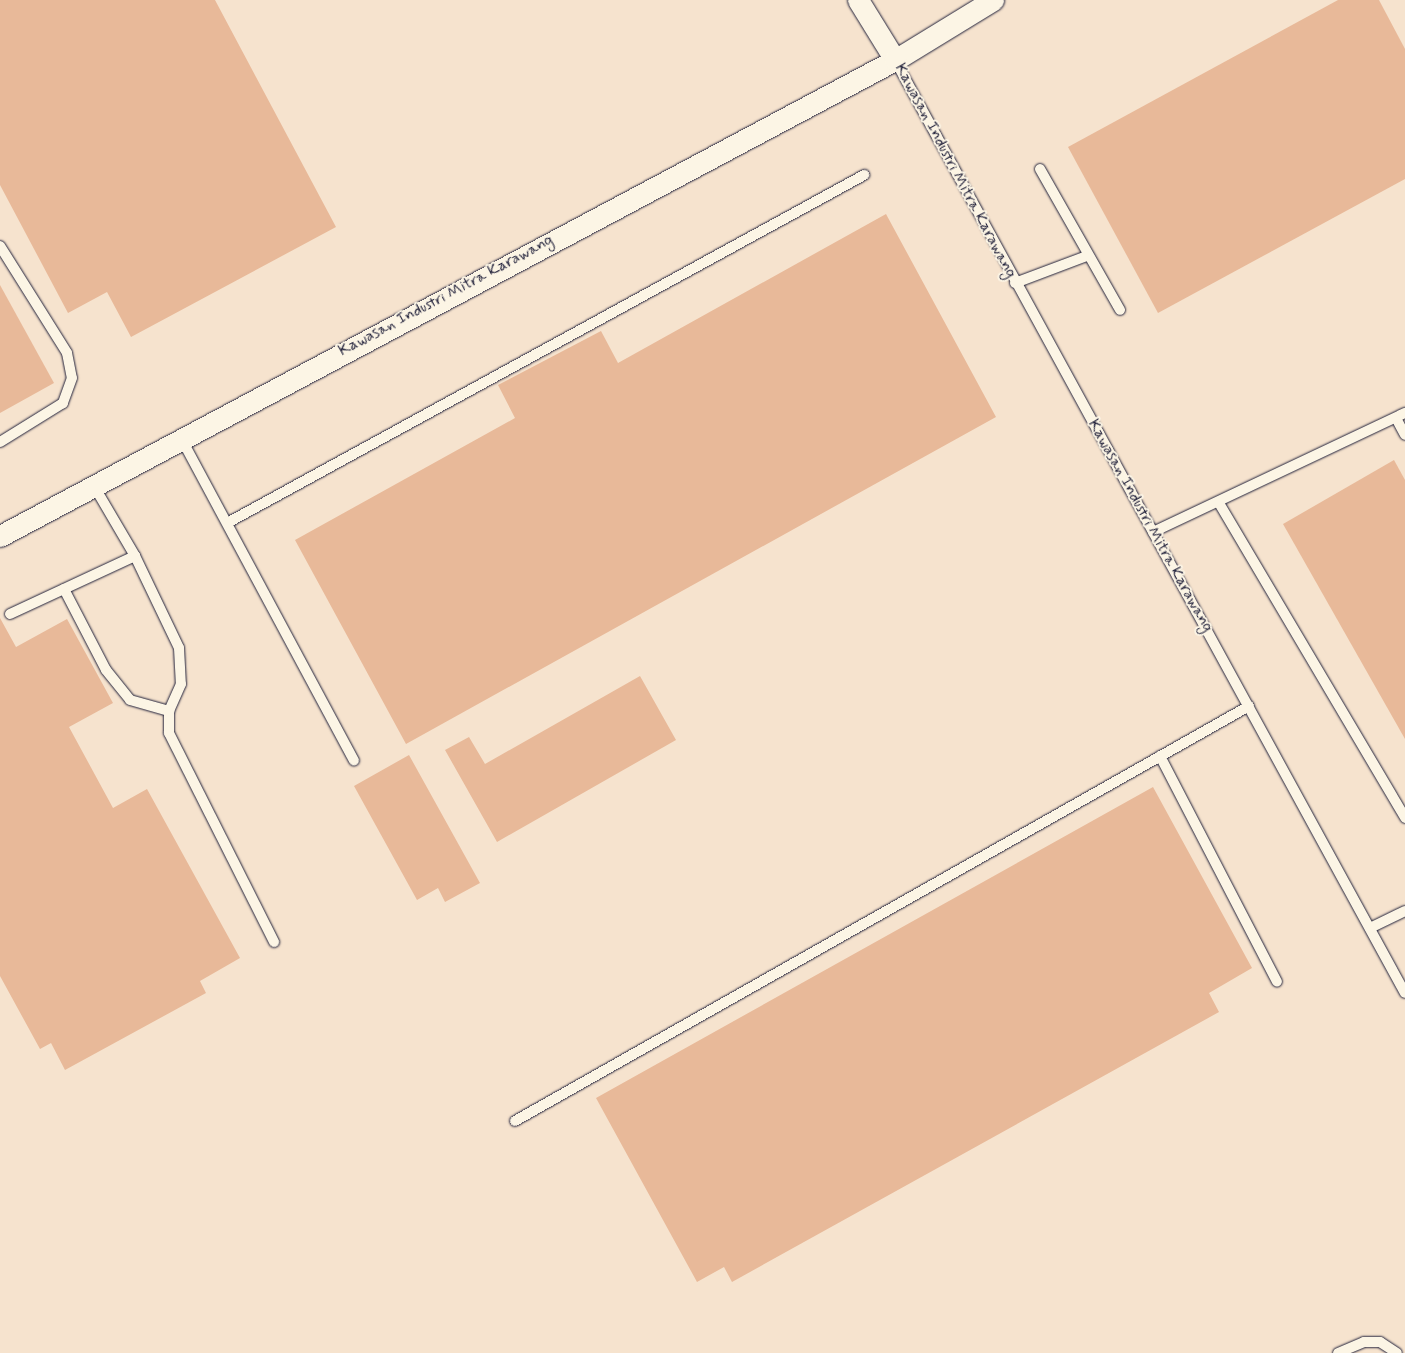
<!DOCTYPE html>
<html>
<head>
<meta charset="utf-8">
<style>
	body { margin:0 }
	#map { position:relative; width:1405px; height:1353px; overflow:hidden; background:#fcf5e5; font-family:Mynerve,sans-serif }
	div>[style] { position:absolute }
	.built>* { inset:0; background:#f6e3ce; transform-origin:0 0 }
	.building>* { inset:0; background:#e8b999 }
	.roads { filter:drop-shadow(0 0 1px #22223b) drop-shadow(0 0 1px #22223b) }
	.service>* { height:10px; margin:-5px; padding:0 5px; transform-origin:5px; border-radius:5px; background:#fcf5e5 }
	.minor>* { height:21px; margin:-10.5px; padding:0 10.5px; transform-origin:10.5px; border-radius:10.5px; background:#fcf5e5 }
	span { translate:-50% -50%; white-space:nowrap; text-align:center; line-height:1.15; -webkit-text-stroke:4px #fcf5e5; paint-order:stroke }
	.street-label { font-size:16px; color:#22223b }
</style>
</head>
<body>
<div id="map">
	<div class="built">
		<i style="left:0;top:0;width:1405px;height:1353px"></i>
	</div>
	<div class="building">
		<i style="clip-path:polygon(0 0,215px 0,336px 227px,131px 337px,107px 292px,68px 313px,0 185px)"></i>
		<i style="clip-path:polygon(1338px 0,1379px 0,1405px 49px,1405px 179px,1158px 313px,1068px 147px)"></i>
		<i style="clip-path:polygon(886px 214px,996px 417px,406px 744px,295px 540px,515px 418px,498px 385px,601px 331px,618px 363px)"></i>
		<i style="clip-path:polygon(0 285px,54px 383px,0 413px)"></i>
		<i style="clip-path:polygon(1394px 460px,1405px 480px,1405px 739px,1283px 524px)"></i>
		<i style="clip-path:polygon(0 618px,16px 647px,67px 619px,113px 703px,69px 727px,113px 808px,147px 789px,240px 958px,200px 981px,206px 993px,65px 1070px,51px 1043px,40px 1049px,0 976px)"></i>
		<i style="clip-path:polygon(640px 676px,676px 740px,497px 842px,445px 750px,469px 737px,485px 764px)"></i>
		<i style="clip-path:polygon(409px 755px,480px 883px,445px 902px,438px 888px,417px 900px,354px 786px)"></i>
		<i style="clip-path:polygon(1153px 787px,1252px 968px,1209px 993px,1219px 1012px,732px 1282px,724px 1267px,697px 1282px,596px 1098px)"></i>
	</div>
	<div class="roads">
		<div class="service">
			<i style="left:895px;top:60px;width:1063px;rotate:61.34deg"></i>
			<i style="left:1040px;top:169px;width:162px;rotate:60.4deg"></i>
			<i style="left:0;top:246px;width:126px;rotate:57.9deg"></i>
			<i style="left:67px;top:353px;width:25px;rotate:79deg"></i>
			<i style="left:72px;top:378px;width:27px;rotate:110deg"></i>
			<i style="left:63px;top:403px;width:74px;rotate:148.2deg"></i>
			<i style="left:1015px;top:283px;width:77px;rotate:-20.6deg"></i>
			<i style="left:1396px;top:418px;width:19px;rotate:62deg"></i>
			<i style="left:181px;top:438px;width:366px;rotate:61.8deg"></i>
			<i style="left:94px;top:486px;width:81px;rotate:59.6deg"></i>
			<i style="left:135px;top:556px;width:102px;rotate:64.4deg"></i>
			<i style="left:179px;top:648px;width:36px;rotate:87deg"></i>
			<i style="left:181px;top:684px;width:30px;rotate:114deg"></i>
			<i style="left:169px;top:711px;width:22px;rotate:90deg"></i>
			<i style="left:169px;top:733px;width:234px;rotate:63.3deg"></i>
			<i style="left:1219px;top:503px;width:366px;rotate:59.4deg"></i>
			<i style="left:229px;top:522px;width:724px;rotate:-28.65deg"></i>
			<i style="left:1153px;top:532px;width:279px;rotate:-25.3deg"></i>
			<i style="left:64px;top:589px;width:91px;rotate:62.6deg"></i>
			<i style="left:106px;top:670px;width:38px;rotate:51deg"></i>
			<i style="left:130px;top:700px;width:41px;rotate:15.8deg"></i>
			<i style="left:10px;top:614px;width:138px;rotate:-24.9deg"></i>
			<i style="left:1160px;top:756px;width:254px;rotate:62.6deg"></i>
			<i style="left:1370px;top:928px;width:39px;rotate:-26deg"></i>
			<i style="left:515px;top:1121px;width:843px;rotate:-29.48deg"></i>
			<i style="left:1338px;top:1353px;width:28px;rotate:-23deg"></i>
			<i style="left:1364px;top:1342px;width:16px"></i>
			<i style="left:1380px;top:1342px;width:20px;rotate:33deg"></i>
		</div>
		<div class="minor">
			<i style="left:858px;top:0;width:70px;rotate:58.3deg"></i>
			<i style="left:0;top:536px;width:1014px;rotate:-28.01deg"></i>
			<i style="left:895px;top:60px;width:115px;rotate:-31.5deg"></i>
		</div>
	</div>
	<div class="street-label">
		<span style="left:955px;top:171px;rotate:62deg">Kawasan Industri Mitra Karawang</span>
		<span style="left:446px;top:296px;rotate:-28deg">Kawasan Industri Mitra Karawang</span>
		<span style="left:1150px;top:526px;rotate:61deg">Kawasan Industri Mitra Karawang</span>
	</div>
</div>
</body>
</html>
